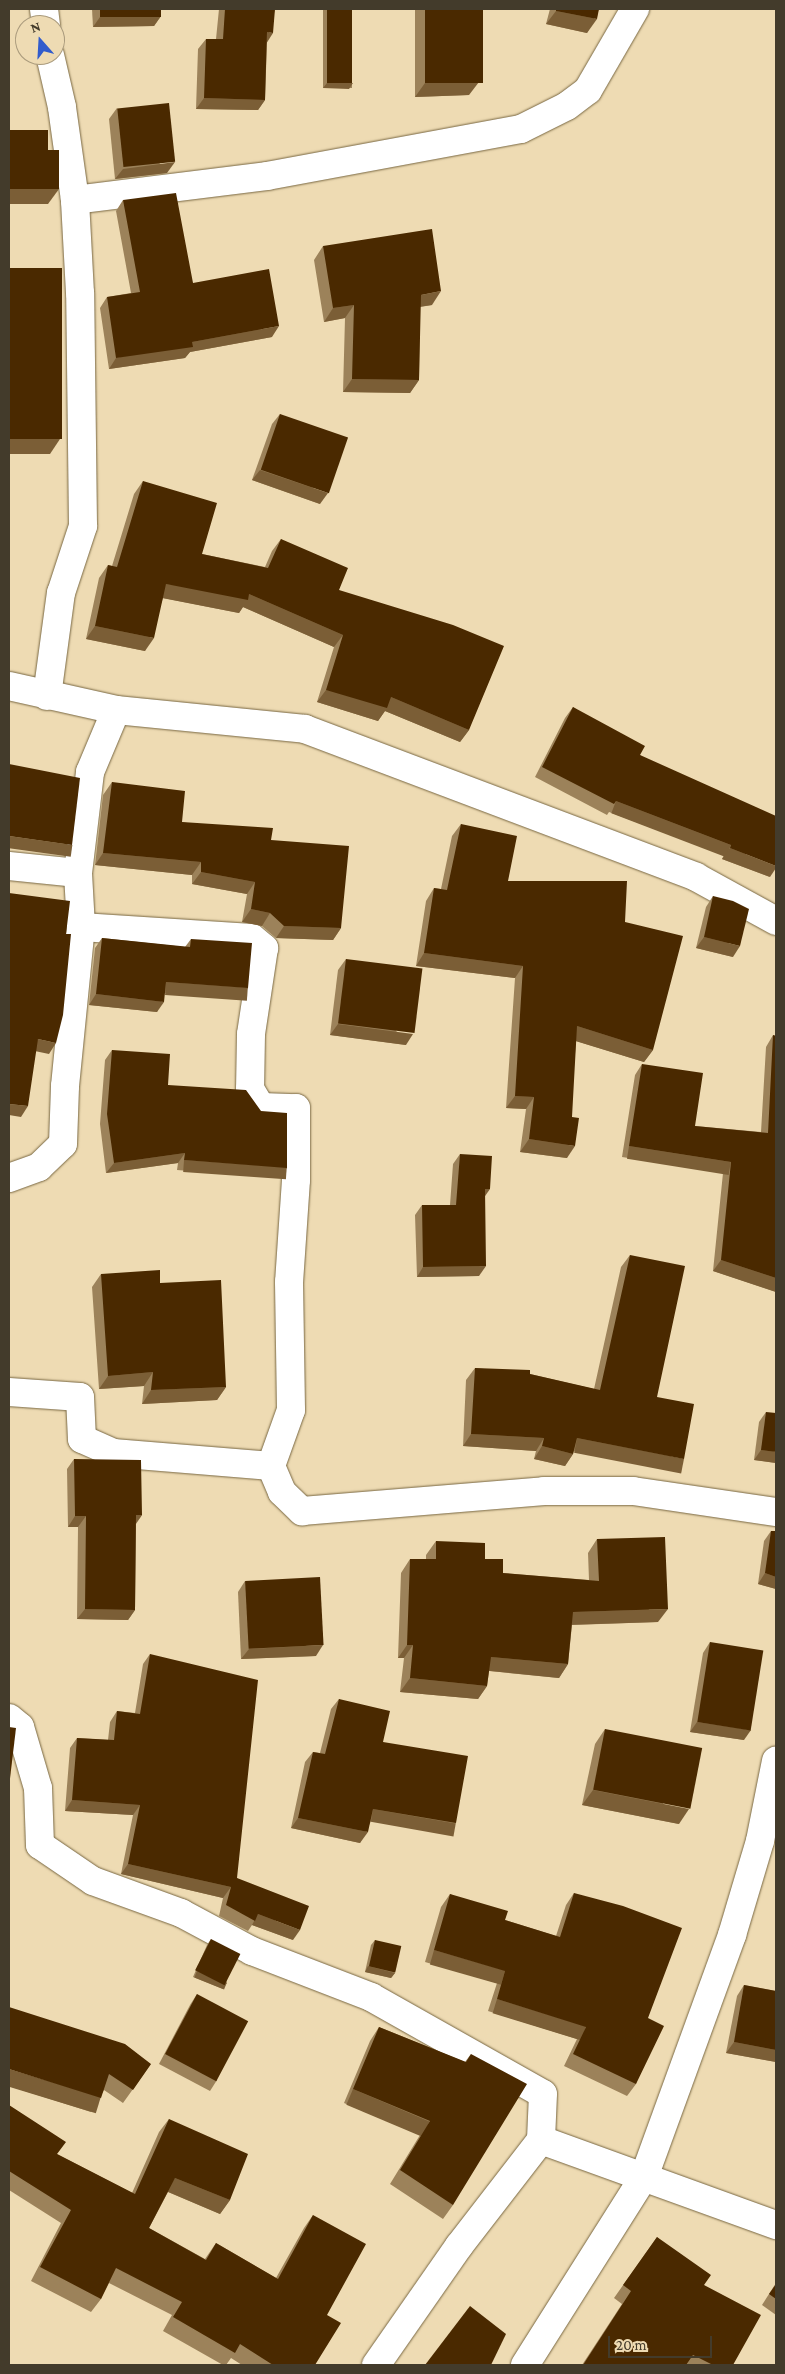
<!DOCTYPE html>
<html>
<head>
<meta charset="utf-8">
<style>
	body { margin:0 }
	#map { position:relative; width:785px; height:2374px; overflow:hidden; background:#eedbb3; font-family:"Crimson Pro",serif }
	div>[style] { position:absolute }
	.roads { filter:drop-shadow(0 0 1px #786742) drop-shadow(0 0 1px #786742) }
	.street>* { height:28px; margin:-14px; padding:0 14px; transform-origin:14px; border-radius:14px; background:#fff }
	.wall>* { inset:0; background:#9c825a; transform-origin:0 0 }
	.shaded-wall>* { inset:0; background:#7b5e36; transform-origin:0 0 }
	.building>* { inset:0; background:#4a2900; transform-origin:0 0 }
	span { translate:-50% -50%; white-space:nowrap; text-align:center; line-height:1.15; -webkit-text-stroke:5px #eedbb3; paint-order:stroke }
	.frame { position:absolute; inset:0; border:10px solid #433b2b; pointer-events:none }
	.north { position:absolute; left:15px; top:15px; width:50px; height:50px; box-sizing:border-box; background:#eedbb3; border:1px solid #aa9b7d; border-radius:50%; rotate:341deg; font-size:14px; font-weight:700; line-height:20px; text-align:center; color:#433b2b }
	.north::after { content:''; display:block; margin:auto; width:18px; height:22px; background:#325ccc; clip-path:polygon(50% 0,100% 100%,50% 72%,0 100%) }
	.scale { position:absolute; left:608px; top:2336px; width:104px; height:22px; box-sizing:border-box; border:2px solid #433b2b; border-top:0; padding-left:6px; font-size:15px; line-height:18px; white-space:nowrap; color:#433b2b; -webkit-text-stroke:4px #eedbb3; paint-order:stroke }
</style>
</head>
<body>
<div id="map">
	<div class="roads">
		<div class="street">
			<i style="left:44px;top:9px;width:16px;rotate:83deg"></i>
			<i style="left:75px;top:200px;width:193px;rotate:-7.1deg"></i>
			<i style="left:267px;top:176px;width:258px;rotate:-10.5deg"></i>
			<i style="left:521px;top:129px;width:51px;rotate:-26.6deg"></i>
			<i style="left:567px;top:106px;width:26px;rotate:-37deg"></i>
			<i style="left:588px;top:90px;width:94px;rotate:-59.9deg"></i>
			<i style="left:9px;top:686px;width:110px;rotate:12.6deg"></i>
			<i style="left:116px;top:710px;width:190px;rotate:5.7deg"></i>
			<i style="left:305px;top:729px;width:418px;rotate:20.7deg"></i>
			<i style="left:696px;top:877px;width:91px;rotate:28.8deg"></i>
			<i style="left:47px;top:696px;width:104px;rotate:-82.3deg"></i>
			<i style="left:61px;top:593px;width:71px;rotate:-71.8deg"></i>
			<i style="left:83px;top:526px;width:233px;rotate:-90.7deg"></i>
			<i style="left:80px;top:293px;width:93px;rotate:-93.1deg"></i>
			<i style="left:75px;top:200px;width:94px;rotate:-98deg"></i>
			<i style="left:62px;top:107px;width:53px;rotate:-103deg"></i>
			<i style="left:9px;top:866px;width:69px;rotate:5.8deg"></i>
			<i style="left:78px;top:873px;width:102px;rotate:-83.2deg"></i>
			<i style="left:90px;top:772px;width:67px;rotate:-67.2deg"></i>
			<i style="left:81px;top:927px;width:171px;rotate:3.7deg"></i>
			<i style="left:252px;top:938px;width:16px;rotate:40deg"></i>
			<i style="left:264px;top:948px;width:87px;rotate:98.6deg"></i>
			<i style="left:251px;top:1034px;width:55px;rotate:91deg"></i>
			<i style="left:250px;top:1089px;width:21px;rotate:59deg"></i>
			<i style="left:261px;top:1107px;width:35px;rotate:2deg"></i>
			<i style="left:296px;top:1108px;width:72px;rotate:90deg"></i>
			<i style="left:296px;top:1180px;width:102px;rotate:93.9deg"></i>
			<i style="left:289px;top:1282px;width:128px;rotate:89.1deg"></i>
			<i style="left:291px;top:1410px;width:59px;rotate:109.7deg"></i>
			<i style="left:9px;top:1178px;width:32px;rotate:-20deg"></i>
			<i style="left:39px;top:1167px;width:33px;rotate:-44deg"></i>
			<i style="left:63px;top:1144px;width:58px;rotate:-88deg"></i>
			<i style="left:65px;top:1086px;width:160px;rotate:-84.3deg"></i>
			<i style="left:81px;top:927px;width:54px;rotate:-93.2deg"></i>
			<i style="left:9px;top:1392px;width:71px;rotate:4deg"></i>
			<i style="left:80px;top:1397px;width:42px;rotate:87.3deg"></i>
			<i style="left:82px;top:1439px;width:34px;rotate:24deg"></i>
			<i style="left:113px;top:1453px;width:159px;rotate:4.7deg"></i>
			<i style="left:271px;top:1466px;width:28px;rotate:67deg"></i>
			<i style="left:282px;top:1492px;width:28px;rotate:44deg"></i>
			<i style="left:302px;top:1511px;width:243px;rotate:-4.7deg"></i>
			<i style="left:544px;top:1491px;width:89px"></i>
			<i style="left:633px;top:1491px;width:145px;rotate:8.4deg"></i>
			<i style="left:9px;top:1718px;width:14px;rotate:39deg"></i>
			<i style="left:20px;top:1727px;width:64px;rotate:73.6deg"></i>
			<i style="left:38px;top:1788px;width:57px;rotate:88deg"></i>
			<i style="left:40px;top:1845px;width:64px;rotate:34.2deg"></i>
			<i style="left:93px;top:1881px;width:94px;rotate:20deg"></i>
			<i style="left:181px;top:1913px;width:81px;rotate:28.2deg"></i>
			<i style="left:252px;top:1951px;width:128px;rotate:21.1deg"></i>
			<i style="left:371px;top:1997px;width:197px;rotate:29.4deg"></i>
			<i style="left:543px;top:2094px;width:46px;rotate:92.5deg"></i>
			<i style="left:376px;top:2365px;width:145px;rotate:-55.1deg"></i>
			<i style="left:459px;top:2246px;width:134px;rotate:-52.3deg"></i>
			<i style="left:541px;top:2140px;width:250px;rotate:19.9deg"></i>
			<i style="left:525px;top:2365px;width:222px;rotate:-57.7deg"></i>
			<i style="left:644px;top:2177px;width:258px;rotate:-70deg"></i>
			<i style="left:732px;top:1935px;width:98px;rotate:-73.4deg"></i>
			<i style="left:760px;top:1841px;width:82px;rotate:-78.7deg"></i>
		</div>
	</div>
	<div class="wall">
		<i style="clip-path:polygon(92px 9px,161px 9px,161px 16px,154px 26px,93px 27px)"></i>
		<i style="clip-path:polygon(219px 9px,275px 9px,267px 42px,265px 100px,258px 110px,196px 109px,198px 49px,206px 39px,216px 39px)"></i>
		<i style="left:323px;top:9px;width:29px;height:79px"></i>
		<i style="clip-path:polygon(415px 9px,483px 9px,469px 95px,415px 97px)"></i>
		<i style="clip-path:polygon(550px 9px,599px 9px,587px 33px,546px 24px)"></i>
		<i style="clip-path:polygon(117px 108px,167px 173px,115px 179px,109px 119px)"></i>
		<i style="clip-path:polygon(123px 200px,193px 283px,272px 337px,190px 352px,185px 358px,109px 369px,100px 308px,107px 297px,131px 293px,116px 211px)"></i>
		<i style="clip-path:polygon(323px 246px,432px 305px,420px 307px,419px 380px,410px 393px,343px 392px,345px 318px,324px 322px,314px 260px)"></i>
		<i style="clip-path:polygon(280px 414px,320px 504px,252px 480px,272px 424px)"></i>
		<i style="clip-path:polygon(143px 481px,202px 554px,265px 567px,272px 551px,281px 539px,339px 590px,469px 730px,460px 742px,385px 711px,378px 721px,317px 702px,334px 647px,243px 607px,239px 613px,163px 598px,145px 651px,86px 639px,99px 578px,108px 565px,112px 566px,134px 494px)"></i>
		<i style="clip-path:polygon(573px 707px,640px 755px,770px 877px,722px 859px,724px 855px,609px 812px,607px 815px,535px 777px,565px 718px)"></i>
		<i style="clip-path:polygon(112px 782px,182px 822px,271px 840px,341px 928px,333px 940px,276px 938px,262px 926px,242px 922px,247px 894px,192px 884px,192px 875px,95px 865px,103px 795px)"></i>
		<i style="clip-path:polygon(461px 824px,508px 881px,625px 922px,653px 1050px,644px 1062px,576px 1041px,567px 1158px,520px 1152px,526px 1109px,506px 1108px,515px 978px,416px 966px,426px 901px,434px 888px,441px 889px,452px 836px)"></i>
		<i style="clip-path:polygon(713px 896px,733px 957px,696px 948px,706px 907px)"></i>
		<i style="clip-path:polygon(102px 938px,185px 947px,191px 939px,248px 988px,241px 999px,165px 993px,157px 1012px,89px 1005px,95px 948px)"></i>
		<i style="clip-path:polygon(346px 959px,406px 1045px,330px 1035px,338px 970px)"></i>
		<i style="clip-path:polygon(773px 1035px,776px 1036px,776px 1292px,713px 1271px,723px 1173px,622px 1157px,635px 1075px,642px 1064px,695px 1126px,761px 1132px,766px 1047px)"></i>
		<i style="clip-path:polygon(112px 1050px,168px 1085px,287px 1168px,280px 1178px,177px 1170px,178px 1163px,106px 1173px,100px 1124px,105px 1060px)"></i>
		<i style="clip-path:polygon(460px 1154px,485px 1196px,479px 1276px,417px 1277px,415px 1215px,422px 1205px,450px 1205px,453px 1164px)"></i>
		<i style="clip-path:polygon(630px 1255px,657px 1397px,675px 1471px,574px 1451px,573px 1454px,565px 1466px,534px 1459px,536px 1451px,463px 1446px,466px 1380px,475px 1368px,530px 1374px,594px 1389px,621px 1267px)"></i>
		<i style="clip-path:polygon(101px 1274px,160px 1283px,226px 1387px,217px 1400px,142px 1404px,144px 1386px,99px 1389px,92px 1287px)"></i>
		<i style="clip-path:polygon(766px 1412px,776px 1463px,754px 1460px,759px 1422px)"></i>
		<i style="clip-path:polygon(74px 1459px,142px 1515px,136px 1524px,135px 1610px,128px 1620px,77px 1619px,78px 1527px,68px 1527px,67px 1469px)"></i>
		<i style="clip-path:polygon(771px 1531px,776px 1589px,758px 1584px,764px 1541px)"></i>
		<i style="clip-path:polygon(597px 1539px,658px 1622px,572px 1625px,568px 1664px,559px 1678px,489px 1671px,487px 1686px,478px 1699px,400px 1692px,404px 1658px,398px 1658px,401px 1573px,410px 1559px,426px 1559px,426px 1555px,436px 1541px,485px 1559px,503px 1573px,589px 1580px,588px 1553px)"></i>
		<i style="clip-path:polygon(245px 1581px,316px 1656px,241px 1659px,238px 1592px)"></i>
		<i style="clip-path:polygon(710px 1642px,744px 1740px,690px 1732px,703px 1653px)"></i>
		<i style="clip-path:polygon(150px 1654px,237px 1878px,293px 1940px,252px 1925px,248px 1931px,219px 1916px,223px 1898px,121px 1874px,133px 1815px,65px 1811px,70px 1748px,77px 1738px,108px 1740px,110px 1722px,117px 1711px,135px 1713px,143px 1664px)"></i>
		<i style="clip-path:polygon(339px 1699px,383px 1742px,456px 1823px,449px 1834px,371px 1821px,360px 1843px,291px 1828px,305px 1762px,313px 1752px,320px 1753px,331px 1709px)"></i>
		<i style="clip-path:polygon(605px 1729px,679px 1824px,582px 1805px,595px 1744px)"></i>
		<i style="clip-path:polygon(574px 1893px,648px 2018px,636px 2084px,627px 2096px,564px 2066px,577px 2039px,488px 2011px,497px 1983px,425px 1962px,441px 1907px,450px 1894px,505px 1920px,556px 1936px,566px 1905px)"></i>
		<i style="clip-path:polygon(211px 1939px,227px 1983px,223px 1989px,193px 1977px,207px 1945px)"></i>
		<i style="clip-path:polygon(375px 1940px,395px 1973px,391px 1978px,365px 1972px,371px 1945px)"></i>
		<i style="clip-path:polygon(744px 1985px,776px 1991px,776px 2062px,726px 2053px,737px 1996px)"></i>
		<i style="clip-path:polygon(197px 1994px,217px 2080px,210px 2091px,159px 2064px,190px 2005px)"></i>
		<i style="clip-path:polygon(379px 2027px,465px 2062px,471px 2054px,453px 2205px,443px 2219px,390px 2184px,420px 2135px,344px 2103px,370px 2041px)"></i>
		<i style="clip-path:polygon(151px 2064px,123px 2103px,104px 2090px,91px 2112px,9px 2086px)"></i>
		<i style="clip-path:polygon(9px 2105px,57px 2154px,132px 2193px,159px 2132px,169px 2119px,230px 2200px,220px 2214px,168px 2192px,149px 2228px,205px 2259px,216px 2243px,276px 2278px,304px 2228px,313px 2215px,327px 2315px,315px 2365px,242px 2365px,231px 2358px,226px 2365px,223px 2365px,163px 2331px,172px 2315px,109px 2283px,101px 2299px,91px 2312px,31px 2281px,61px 2223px,9px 2190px)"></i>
		<i style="clip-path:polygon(657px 2237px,704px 2285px,733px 2365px,582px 2365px,622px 2304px,614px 2298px)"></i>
		<i style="clip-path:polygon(776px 2283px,776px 2315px,762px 2305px)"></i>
	</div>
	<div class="shaded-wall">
		<i style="clip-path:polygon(556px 11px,597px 19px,587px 33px,546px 24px)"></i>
		<i style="clip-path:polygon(161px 16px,154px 26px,93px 27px,100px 17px)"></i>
		<i style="clip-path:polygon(267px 32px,273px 33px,266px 44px)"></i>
		<i style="clip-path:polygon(479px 82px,469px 95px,415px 97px,425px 83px)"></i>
		<i style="clip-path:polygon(327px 83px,353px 83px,349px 89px,323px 88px)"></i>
		<i style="clip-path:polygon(204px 98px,265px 100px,258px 110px,196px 109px)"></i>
		<i style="clip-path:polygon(175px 162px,167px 173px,115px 179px,123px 169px)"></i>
		<i style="clip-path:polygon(9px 189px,59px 189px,48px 204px,9px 204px)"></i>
		<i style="clip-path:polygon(441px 291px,432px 305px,411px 308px,421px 295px)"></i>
		<i style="clip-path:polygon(354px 305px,345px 318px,324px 322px,333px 308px)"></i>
		<i style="clip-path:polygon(279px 326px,272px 337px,190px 352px,185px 358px,109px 369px,116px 358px,192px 342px)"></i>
		<i style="clip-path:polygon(352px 379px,419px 380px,410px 393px,343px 392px)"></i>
		<i style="clip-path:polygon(9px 439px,60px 439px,50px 454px,9px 454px)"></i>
		<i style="clip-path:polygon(260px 470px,328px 493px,320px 504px,252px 480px)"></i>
		<i style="clip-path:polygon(166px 584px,249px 594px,343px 635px,334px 647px,243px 607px,239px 613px,157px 597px)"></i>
		<i style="clip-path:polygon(95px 626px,154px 638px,145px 651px,86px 639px)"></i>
		<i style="clip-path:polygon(326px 690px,391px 697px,469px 730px,460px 742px,385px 711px,378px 721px,317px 702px)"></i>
		<i style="left:616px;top:801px;width:123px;height:13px;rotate:21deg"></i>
		<i style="left:9px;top:836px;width:64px;height:12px;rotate:8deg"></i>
		<i style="clip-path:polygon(730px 848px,776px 866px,776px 868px,770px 877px,722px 859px)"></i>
		<i style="clip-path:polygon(103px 853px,201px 862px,192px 875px,95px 865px)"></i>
		<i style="clip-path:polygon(201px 872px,255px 882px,247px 894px,192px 884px)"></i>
		<i style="clip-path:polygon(251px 909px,270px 913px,262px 926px,242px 922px)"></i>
		<i style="clip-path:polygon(284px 926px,341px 928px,333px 940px,276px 938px)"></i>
		<i style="clip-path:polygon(704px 937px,740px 946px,733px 957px,696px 948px)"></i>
		<i style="clip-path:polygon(424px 953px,523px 966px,515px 978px,416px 966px)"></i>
		<i style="left:166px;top:982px;width:82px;height:13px;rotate:4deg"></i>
		<i style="clip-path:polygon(96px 994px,164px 1002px,157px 1012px,89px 1005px)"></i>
		<i style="clip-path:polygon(338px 1024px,413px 1034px,406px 1045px,330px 1035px)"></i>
		<i style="clip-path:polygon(577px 1026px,653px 1050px,644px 1062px,569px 1039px)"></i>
		<i style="clip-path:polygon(38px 1039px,56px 1043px,49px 1054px,30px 1050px)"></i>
		<i style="clip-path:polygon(515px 1096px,534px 1097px,526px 1109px,506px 1108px)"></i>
		<i style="clip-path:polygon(9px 1104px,28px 1106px,21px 1117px,9px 1115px)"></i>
		<i style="clip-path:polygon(529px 1139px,575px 1146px,567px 1158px,520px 1152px)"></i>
		<i style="left:629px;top:1146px;width:103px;height:13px;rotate:9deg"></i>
		<i style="clip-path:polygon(185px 1153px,178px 1163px,106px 1173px,114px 1163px)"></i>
		<i style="left:184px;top:1160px;width:103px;height:12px;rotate:4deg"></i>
		<i style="clip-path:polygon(485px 1189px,490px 1189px,483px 1199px)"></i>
		<i style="clip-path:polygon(721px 1260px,776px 1278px,776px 1292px,713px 1271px)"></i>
		<i style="clip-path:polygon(486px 1266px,479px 1276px,417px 1277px,423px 1267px)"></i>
		<i style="clip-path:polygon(153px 1372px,144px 1386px,99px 1389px,108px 1376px)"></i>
		<i style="clip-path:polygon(226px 1387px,217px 1400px,142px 1404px,151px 1390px)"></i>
		<i style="clip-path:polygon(471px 1434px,544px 1438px,536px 1451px,463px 1446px)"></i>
		<i style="left:577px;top:1438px;width:109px;height:15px;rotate:11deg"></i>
		<i style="clip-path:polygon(542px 1446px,573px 1454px,565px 1466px,534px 1459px)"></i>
		<i style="clip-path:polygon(761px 1450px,776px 1452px,776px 1463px,754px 1460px)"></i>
		<i style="clip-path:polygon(136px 1515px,142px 1515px,134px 1526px)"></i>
		<i style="clip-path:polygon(75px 1516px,86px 1516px,78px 1527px,68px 1527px)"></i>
		<i style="clip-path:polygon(765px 1573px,776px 1577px,776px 1589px,758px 1584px)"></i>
		<i style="clip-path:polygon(85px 1609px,135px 1610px,128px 1620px,77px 1619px)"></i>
		<i style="clip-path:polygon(668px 1609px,658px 1622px,564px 1625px,573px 1612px)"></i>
		<i style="clip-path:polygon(323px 1645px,316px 1656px,241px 1659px,249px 1649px)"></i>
		<i style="clip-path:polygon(407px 1645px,413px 1645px,404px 1658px,398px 1658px)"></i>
		<i style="clip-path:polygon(491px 1657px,568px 1664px,559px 1678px,481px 1670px)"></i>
		<i style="clip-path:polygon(410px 1678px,487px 1686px,478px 1699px,400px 1692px)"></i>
		<i style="clip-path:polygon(697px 1722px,751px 1730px,744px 1740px,690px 1732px)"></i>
		<i style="clip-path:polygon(593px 1790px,689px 1809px,679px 1824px,582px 1805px)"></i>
		<i style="clip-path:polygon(72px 1800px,140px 1805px,133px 1815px,65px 1811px)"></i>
		<i style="left:373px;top:1809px;width:84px;height:13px;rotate:10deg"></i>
		<i style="clip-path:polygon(298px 1818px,368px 1832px,360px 1843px,291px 1828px)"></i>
		<i style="clip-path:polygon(128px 1864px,231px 1887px,223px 1898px,121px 1874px)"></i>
		<i style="clip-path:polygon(258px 1914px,300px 1930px,293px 1940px,252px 1925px)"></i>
		<i style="left:434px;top:1950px;width:74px;height:15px;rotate:16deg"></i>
		<i style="clip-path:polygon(368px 1966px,395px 1973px,391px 1978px,365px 1972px)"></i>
		<i style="left:197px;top:1971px;width:32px;height:7px;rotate:22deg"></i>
		<i style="left:497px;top:1999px;width:93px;height:15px;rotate:17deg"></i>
		<i style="clip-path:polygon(734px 2042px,776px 2050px,776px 2062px,726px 2053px)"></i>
		<i style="left:9px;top:2069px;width:96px;height:17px;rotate:17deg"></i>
		<i style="left:353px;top:2089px;width:83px;height:17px;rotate:23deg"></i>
		<i style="clip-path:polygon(175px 2178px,230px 2200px,220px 2214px,166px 2191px)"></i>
	</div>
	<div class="building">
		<i style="left:100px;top:9px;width:61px;height:8px"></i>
		<i style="clip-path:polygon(225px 9px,275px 9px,273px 33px,267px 32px,265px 100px,204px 98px,206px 39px,223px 39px)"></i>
		<i style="left:327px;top:9px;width:25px;height:74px"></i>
		<i style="left:425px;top:9px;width:58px;height:74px"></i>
		<i style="clip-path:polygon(556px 9px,599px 9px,597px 19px,556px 11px)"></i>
		<i style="left:169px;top:103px;width:59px;height:52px;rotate:84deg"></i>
		<i style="clip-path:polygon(9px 130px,48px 130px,48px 150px,59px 150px,59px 189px,9px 189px)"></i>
		<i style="clip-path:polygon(176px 193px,193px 283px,269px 269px,279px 326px,192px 342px,193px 347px,116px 358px,107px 297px,140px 292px,123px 200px)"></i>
		<i style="clip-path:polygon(432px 229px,441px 291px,421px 295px,419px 380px,352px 379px,354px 305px,333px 308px,323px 246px)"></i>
		<i style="left:9px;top:268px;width:53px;height:171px"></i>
		<i style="left:280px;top:414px;width:72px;height:59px;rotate:19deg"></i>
		<i style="clip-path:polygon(143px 481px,217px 503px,202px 554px,268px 568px,281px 539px,348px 568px,339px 590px,453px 625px,504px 646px,469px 730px,391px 697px,387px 708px,326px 690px,343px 635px,249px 594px,248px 600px,166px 584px,154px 638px,95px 626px,108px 565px,117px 567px)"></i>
		<i style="clip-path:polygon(573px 707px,645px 746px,640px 755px,776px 816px,776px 866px,730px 848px,731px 845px,616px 801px,614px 804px,542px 767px)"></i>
		<i style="clip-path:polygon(9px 764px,80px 778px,72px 845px,9px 836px)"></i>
		<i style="clip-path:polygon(112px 782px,185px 791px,182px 822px,273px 828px,271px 840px,349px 846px,341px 928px,284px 926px,270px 913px,251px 909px,255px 882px,201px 872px,201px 862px,103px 853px)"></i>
		<i style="clip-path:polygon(461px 824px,517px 836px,508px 881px,627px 881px,625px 922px,683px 936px,653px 1050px,577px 1026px,572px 1117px,579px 1118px,575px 1146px,529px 1139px,534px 1097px,515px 1096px,523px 966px,424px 953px,434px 888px,447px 890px)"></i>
		<i style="clip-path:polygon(9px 893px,70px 901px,66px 934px,71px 934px,63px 1015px,56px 1043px,38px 1039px,28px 1106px,9px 1104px)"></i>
		<i style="clip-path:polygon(713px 896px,733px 901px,749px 909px,740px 946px,704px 937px)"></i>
		<i style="clip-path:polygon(102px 938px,190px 947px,191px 939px,252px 943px,248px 988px,166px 982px,164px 1002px,96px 994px)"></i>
		<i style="left:346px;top:959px;width:77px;height:65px;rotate:7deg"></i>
		<i style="clip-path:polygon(773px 1035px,776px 1036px,776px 1278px,721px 1260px,731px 1162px,629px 1146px,642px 1064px,703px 1073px,695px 1126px,768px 1133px)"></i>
		<i style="clip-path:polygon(112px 1050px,170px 1054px,168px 1085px,246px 1090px,261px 1111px,287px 1113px,287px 1168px,184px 1160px,185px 1153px,114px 1163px,107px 1114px)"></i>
		<i style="clip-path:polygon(460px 1154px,492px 1156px,490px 1189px,485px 1189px,486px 1266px,423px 1267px,422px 1205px,456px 1205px)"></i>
		<i style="clip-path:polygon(630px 1255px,685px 1266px,657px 1397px,694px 1404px,684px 1459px,577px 1438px,573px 1454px,542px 1446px,544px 1438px,471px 1434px,475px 1368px,530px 1370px,530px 1374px,600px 1390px)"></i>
		<i style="clip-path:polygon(160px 1270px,160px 1283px,221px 1280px,226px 1387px,151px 1390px,153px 1372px,108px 1376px,101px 1274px)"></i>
		<i style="clip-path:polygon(766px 1412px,776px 1413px,776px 1452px,761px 1450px)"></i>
		<i style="clip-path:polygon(74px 1459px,141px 1460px,142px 1515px,136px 1515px,135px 1610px,85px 1609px,86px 1516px,75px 1516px)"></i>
		<i style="clip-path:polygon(771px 1531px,776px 1531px,776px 1577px,765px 1573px)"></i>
		<i style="clip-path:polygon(665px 1537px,668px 1609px,573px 1612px,568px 1664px,491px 1657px,487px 1686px,410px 1678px,413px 1645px,407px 1645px,410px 1559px,436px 1559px,436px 1541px,485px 1543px,485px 1559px,503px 1559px,503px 1573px,599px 1581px,597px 1539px)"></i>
		<i style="left:320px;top:1577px;width:68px;height:75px;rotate:87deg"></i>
		<i style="left:710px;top:1642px;width:54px;height:81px;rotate:9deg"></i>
		<i style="clip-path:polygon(150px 1654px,258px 1680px,237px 1878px,309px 1906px,300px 1930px,258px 1914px,255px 1921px,226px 1905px,231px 1887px,128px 1864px,140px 1805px,72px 1800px,77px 1738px,114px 1740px,117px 1711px,140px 1714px)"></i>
		<i style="clip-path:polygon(339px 1699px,390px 1711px,383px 1742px,468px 1756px,456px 1823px,373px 1809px,368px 1832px,298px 1818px,313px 1752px,325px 1754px)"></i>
		<i style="clip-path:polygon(9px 1727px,16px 1728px,9px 1787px)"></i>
		<i style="left:605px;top:1729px;width:99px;height:62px;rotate:11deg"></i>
		<i style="clip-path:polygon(574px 1893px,623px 1906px,682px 1928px,648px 2018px,664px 2026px,636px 2084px,573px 2054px,586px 2027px,497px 1999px,505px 1971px,434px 1950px,450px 1894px,508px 1911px,505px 1920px,560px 1937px)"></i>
		<i style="left:211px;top:1939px;width:33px;height:35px;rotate:27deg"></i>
		<i style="left:375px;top:1940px;width:27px;height:27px;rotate:13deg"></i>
		<i style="clip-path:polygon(744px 1985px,776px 1991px,776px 2050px,734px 2042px)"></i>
		<i style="left:197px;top:1994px;width:58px;height:68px;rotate:28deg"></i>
		<i style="clip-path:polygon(9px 2007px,125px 2044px,151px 2064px,133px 2090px,109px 2074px,101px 2098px,9px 2069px)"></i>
		<i style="clip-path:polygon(379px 2027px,466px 2062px,471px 2054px,527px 2084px,453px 2205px,400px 2170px,430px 2121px,353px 2089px)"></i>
		<i style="clip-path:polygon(9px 2105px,66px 2142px,57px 2154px,135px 2194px,169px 2119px,248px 2154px,230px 2200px,175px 2178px,149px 2228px,206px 2260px,216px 2243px,278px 2279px,313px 2215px,366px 2244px,327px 2315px,341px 2323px,315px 2365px,273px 2365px,240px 2344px,235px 2353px,173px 2317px,182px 2302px,116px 2268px,101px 2299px,40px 2267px,71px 2210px,9px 2171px)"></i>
		<i style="clip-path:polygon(657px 2237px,711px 2275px,704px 2285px,761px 2315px,733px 2365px,713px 2365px,693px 2355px,686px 2365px,583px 2365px,631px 2291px,623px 2285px)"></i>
		<i style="clip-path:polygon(776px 2284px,776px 2299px,769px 2294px)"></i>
		<i style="clip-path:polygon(470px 2306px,506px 2334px,491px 2365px,425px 2365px)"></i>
	</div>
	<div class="frame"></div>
	<div class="north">N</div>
	<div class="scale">20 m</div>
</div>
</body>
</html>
